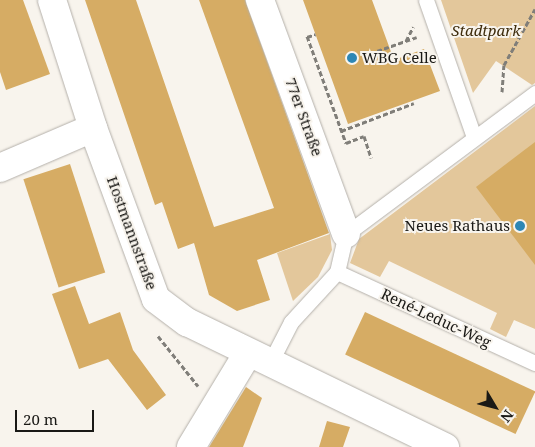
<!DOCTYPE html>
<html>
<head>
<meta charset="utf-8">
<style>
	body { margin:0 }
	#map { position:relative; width:535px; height:447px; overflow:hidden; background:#f8f4ed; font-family:"Noto Serif",serif }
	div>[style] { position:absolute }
	.green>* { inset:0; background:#e3c79b }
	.building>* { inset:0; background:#d6ac64; transform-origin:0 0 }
	.path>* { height:3px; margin-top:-1.5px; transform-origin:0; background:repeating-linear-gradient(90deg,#807e79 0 5px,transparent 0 7.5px) }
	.roads { filter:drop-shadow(0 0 1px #b4b0aa) drop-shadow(0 0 1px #b4b0aa) }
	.lane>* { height:15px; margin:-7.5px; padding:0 7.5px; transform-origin:7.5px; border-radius:7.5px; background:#fff }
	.street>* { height:28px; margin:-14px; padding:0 14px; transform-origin:14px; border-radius:14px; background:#fff }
	.dots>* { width:14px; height:14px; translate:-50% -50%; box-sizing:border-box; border:2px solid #f8f4ed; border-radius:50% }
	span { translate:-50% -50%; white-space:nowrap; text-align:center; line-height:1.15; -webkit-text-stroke:4px #f8f4ed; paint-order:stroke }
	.park-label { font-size:15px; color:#3e2c0c; font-style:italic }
	.poi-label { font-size:15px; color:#1a1916 }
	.left { translate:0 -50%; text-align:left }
	.right { translate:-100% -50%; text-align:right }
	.street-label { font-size:15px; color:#1a1916 }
	.north { position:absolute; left:470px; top:382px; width:50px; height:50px; -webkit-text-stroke:4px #f8f4ed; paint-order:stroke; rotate:127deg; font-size:14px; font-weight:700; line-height:20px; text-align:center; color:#1a1916 }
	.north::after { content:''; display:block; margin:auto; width:18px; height:22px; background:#1a1916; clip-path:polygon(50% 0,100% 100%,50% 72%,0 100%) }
	.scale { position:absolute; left:15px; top:410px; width:79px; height:22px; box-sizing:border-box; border:2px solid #1a1916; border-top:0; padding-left:6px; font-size:15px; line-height:18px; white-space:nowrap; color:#1a1916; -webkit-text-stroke:4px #f8f4ed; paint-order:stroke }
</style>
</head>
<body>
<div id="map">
	<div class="green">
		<i style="clip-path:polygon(441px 0,535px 0,535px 83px,532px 85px,496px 61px,473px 93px)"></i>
		<i style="clip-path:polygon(535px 106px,535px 329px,514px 320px,506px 337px,490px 329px,497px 313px,389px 261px,380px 277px,350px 263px,359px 239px)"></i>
		<i style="clip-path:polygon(330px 234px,332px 250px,318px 277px,293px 301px,277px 253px)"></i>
	</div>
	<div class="building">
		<i style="clip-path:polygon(0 0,23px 0,50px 74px,6px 90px,0 72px)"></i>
		<i style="clip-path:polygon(85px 0,136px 0,214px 227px,274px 208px,199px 0,245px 0,329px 233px,257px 260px,270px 300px,237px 311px,209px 295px,194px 243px,178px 249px,162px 202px,155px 205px)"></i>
		<i style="clip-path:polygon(303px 0,372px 0,394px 60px,424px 49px,440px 91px,348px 124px)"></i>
		<i style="clip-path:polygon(535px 142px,535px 265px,476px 187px)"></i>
		<i style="left:70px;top:164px;width:114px;height:49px;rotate:72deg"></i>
		<i style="clip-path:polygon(75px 286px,89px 324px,120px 312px,133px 350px,166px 395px,147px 410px,108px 359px,79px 369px,52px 294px)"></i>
		<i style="left:365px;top:312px;width:188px;height:47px;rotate:25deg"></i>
		<i style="clip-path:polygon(246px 387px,262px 398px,243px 447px,209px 447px)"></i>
		<i style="clip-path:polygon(327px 421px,350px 427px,343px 447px,319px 447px)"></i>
	</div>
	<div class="path">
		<i style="left:307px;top:36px;width:114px;rotate:70deg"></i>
		<i style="left:346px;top:143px;width:19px;rotate:-21deg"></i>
		<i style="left:364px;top:136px;width:23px;rotate:72deg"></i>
		<i style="left:307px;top:37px;width:9px;rotate:-18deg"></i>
		<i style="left:406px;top:41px;width:16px;rotate:-63deg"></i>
		<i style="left:377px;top:51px;width:42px;rotate:-19.3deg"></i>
		<i style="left:502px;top:92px;width:27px;rotate:-86deg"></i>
		<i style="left:504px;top:65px;width:64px;rotate:-61deg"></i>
		<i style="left:341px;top:131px;width:78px;rotate:-21deg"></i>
		<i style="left:158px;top:336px;width:64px;rotate:51.3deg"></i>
	</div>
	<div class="roads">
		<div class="lane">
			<i style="left:426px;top:0;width:145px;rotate:70.7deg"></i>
			<i style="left:337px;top:272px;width:218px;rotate:24.7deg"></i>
			<i style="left:270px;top:363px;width:46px;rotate:-62.9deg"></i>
			<i style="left:291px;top:322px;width:68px;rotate:-47.4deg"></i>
			<i style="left:337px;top:272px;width:39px;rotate:-77deg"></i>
			<i style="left:346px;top:234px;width:236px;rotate:-36.7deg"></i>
		</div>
		<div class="street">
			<i style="left:52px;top:0;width:134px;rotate:72.2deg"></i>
			<i style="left:93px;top:128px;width:182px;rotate:69.8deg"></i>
			<i style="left:156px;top:299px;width:39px;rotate:37deg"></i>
			<i style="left:187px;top:322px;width:287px;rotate:25.9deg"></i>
			<i style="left:260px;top:0;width:249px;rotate:69.8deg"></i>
			<i style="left:0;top:168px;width:101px;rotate:-23.3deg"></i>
			<i style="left:191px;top:447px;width:110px;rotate:-58.8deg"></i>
		</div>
	</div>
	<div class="dots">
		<i style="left:352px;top:58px;background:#2d87b5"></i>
		<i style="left:520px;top:226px;background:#2d87b5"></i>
	</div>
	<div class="park-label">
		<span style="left:486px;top:31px">Stadtpark</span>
	</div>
	<div class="poi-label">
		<span class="left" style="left:362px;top:58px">WBG Celle</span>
		<span class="right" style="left:510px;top:226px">Neues Rathaus</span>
	</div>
	<div class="street-label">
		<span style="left:304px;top:117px;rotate:70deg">77er Straße</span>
		<span style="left:132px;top:233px;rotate:70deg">Hostmannstraße</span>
		<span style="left:436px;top:318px;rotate:25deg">René-Leduc-Weg</span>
	</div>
	<div class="north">N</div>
	<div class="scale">20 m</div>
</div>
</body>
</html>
